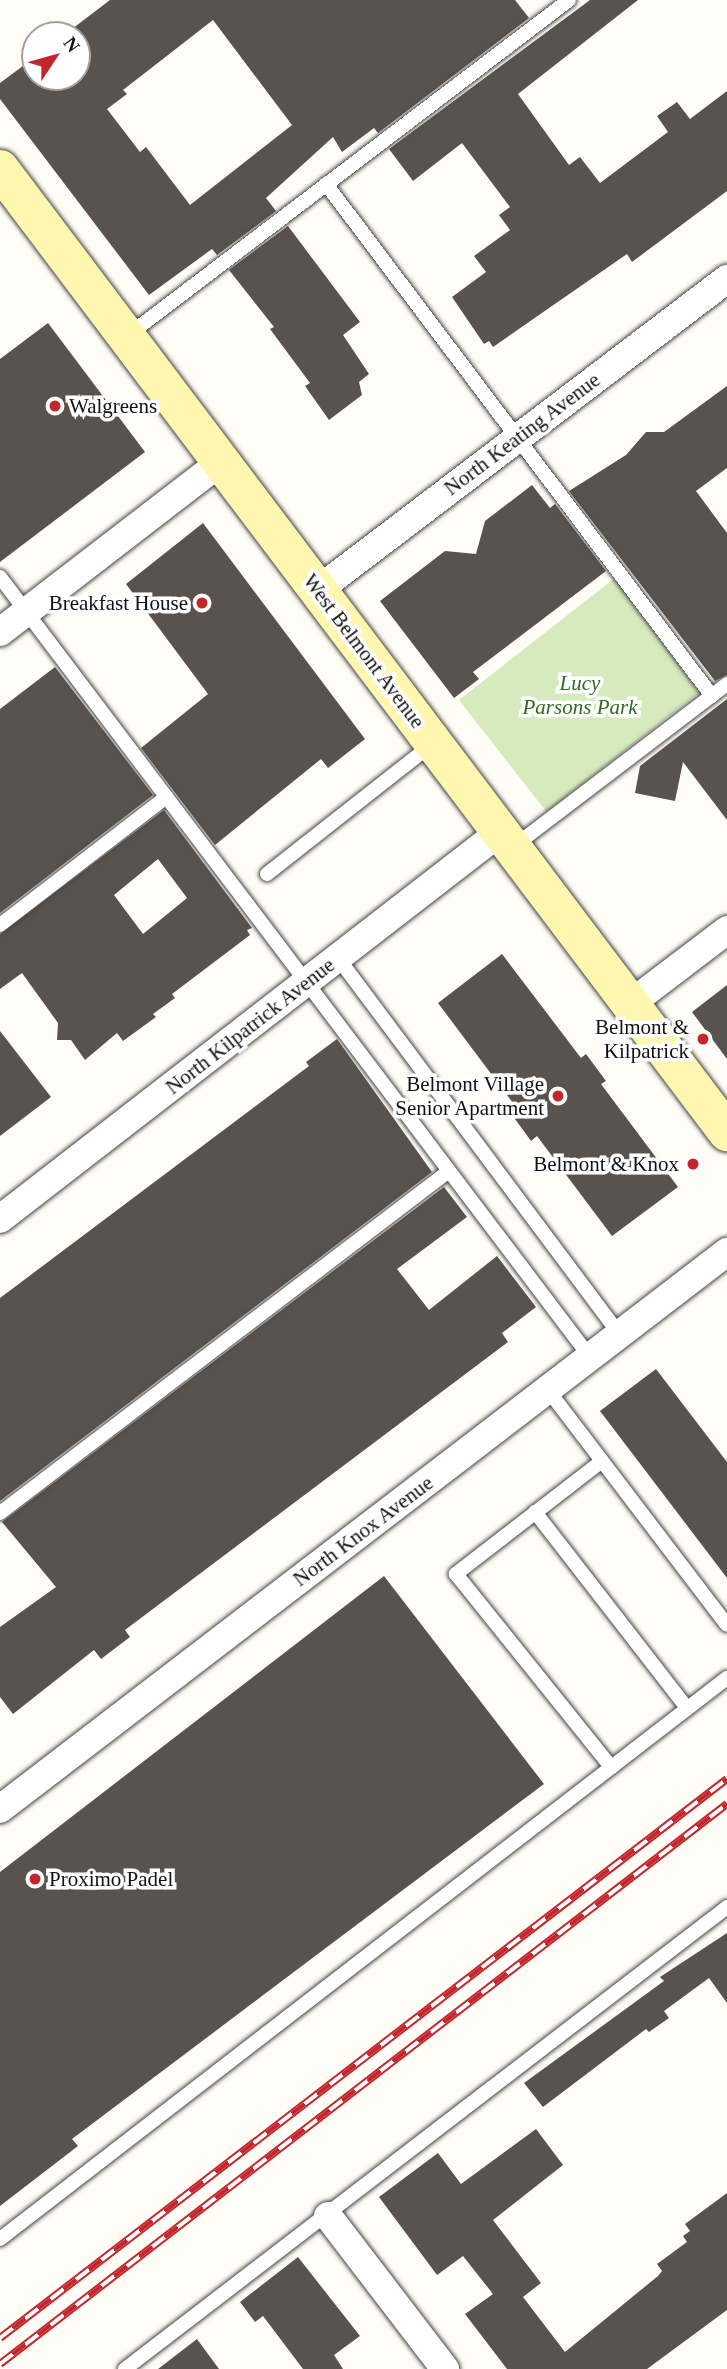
<!DOCTYPE html>
<html>
<head>
<meta charset="utf-8">
<style>
	body { margin:0 }
	#map { position:relative; width:727px; height:2369px; overflow:hidden; background:#fffdf5; font-family:"Times New Roman",serif }
	div>[style] { position:absolute }
	.green>* { inset:0; background:#d5ebbd; transform-origin:0 0 }
	.building>* { inset:0; background:#5a524d }
	.roads { filter:drop-shadow(0 0 2px #444) drop-shadow(0 0 2px #444) }
	.service>* { height:14px; margin:-7px; padding:0 7px; transform-origin:7px; border-radius:7px; background:#fff }
	.minor>* { height:28px; margin:-14px; padding:0 14px; transform-origin:14px; border-radius:14px; background:#fff }
	.secondary>* { height:38px; margin:-19px; padding:0 19px; transform-origin:19px; border-radius:19px; background:#fff6b0 }
	.rail>* { height:8px; margin-top:-4px; transform-origin:0; background:repeating-linear-gradient(90deg,#fff 0 16px,#c4262e 0 32px); box-sizing:border-box; border-block:2px solid #c4262e }
	.dots>* { width:19px; height:19px; translate:-50% -50%; box-sizing:border-box; border:4px solid #fff; border-radius:50% }
	span { translate:-50% -50%; white-space:nowrap; text-align:center; line-height:1.15; -webkit-text-stroke:7px #fff; paint-order:stroke }
	.poi-label { font-size:21px; color:#111 }
	.left { translate:0 -50%; text-align:left }
	.right { translate:-100% -50%; text-align:right }
	.street-label { font-size:21px; color:#111 }
	.park-label { font-size:21px; color:#2f6b1f; font-style:italic }
	.north { position:absolute; left:21px; top:21px; width:70px; height:70px; box-sizing:border-box; background:#fff; border:2px solid #a0a0a0; border-radius:50%; rotate:54deg; font-size:19px; font-weight:700; line-height:28px; text-align:center; color:#111 }
	.north::after { content:''; display:block; margin:auto; width:24px; height:32px; background:#c4262e; clip-path:polygon(50% 0,100% 100%,50% 72%,0 100%) }
</style>
</head>
<body>
<div id="map">
	<div class="green">
		<i style="left:615px;top:578px;width:142px;height:198px;rotate:52deg"></i>
	</div>
	<div class="building">
		<i style="clip-path:polygon(evenodd,110px 0,515px 0,529px 18px,378px 133px,374px 128px,342px 152px,333px 137px,266px 198px,276px 211px,217px 255px,212px 249px,149px 295px,0 99px,0 83px,35px 57px,35px 77px,77px 77px,77px 35px,64px 35px,110px 0,213px 20px,292px 125px,190px 205px,146px 147px,140px 152px,107px 109px,127px 94px,123px 90px,213px 20px)"></i>
		<i style="clip-path:polygon(590px 0,638px 0,518px 94px,569px 165px,580px 157px,600px 183px,668px 132px,657px 116px,677px 102px,690px 119px,727px 91px,727px 191px,632px 262px,627px 254px,493px 347px,489px 341px,484px 344px,452px 297px,486px 272px,474px 256px,510px 230px,499px 215px,510px 207px,462px 143px,413px 181px,389px 149px)"></i>
		<i style="clip-path:polygon(288px 226px,360px 322px,343px 335px,369px 374px,359px 382px,362px 395px,329px 420px,305px 386px,310px 383px,270px 329px,274px 327px,229px 270px)"></i>
		<i style="clip-path:polygon(48px 323px,145px 452px,0 562px,0 359px)"></i>
		<i style="clip-path:polygon(727px 386px,727px 468px,696px 491px,727px 533px,727px 675px,715px 681px,569px 491px,626px 455px,646px 432px,664px 432px)"></i>
		<i style="clip-path:polygon(532px 485px,550px 508px,555px 504px,606px 571px,473px 672px,479px 679px,454px 698px,380px 601px,445px 551px,476px 554px,485px 521px)"></i>
		<i style="clip-path:polygon(203px 523px,365px 739px,328px 768px,321px 759px,215px 845px,141px 748px,208px 694px,126px 584px)"></i>
		<i style="clip-path:polygon(55px 667px,153px 795px,0 913px,0 709px)"></i>
		<i style="clip-path:polygon(727px 699px,727px 820px,683px 762px,675px 801px,635px 793px,640px 766px)"></i>
		<i style="clip-path:polygon(evenodd,164px 810px,252px 928px,247px 930px,250px 935px,172px 994px,175px 998px,153px 1014px,156px 1017px,123px 1041px,117px 1033px,85px 1060px,71px 1040px,57px 1040px,58px 1023px,22px 973px,0 989px,0 934px,164px 810px,158px 859px,187px 898px,143px 934px,114px 895px,158px 859px)"></i>
		<i style="clip-path:polygon(502px 954px,581px 1058px,586px 1054px,606px 1081px,601px 1084px,678px 1187px,612px 1236px,537px 1136px,531px 1141px,510px 1112px,516px 1107px,438px 1003px)"></i>
		<i style="clip-path:polygon(727px 985px,727px 1059px,692px 1012px)"></i>
		<i style="clip-path:polygon(0 1031px,51px 1097px,0 1136px)"></i>
		<i style="clip-path:polygon(337px 1039px,432px 1172px,0 1501px,0 1298px,309px 1066px,306px 1062px)"></i>
		<i style="clip-path:polygon(444px 1187px,467px 1217px,397px 1269px,429px 1310px,497px 1256px,536px 1307px,502px 1333px,508px 1342px,125px 1630px,130px 1637px,101px 1659px,94px 1650px,13px 1714px,0 1697px,0 1627px,56px 1587px,2px 1522px)"></i>
		<i style="clip-path:polygon(656px 1369px,727px 1462px,727px 1578px,600px 1411px)"></i>
		<i style="clip-path:polygon(384px 1576px,544px 1784px,72px 2139px,78px 2146px,0 2206px,0 1872px)"></i>
		<i style="clip-path:polygon(727px 1933px,727px 2003px,709px 1978px,664px 2011px,669px 2018px,649px 2032px,646px 2029px,543px 2107px,524px 2083px,664px 1981px,660px 1977px)"></i>
		<i style="clip-path:polygon(536px 2129px,563px 2165px,493px 2220px,541px 2283px,523px 2297px,565px 2352px,658px 2276px,662px 2271px,657px 2264px,687px 2242px,683px 2236px,690px 2231px,685px 2224px,727px 2193px,727px 2310px,647px 2369px,507px 2369px,465px 2314px,493px 2294px,463px 2256px,437px 2275px,379px 2197px,438px 2153px,461px 2184px)"></i>
		<i style="clip-path:polygon(298px 2257px,360px 2336px,334px 2355px,343px 2369px,303px 2369px,263px 2316px,255px 2322px,240px 2302px)"></i>
		<i style="clip-path:polygon(197px 2339px,219px 2369px,158px 2369px)"></i>
	</div>
	<div class="roads">
		<div class="service">
			<i style="left:326px;top:184px;width:641px;rotate:52.99deg"></i>
			<i style="left:127px;top:336px;width:555px;rotate:-37.24deg"></i>
			<i style="left:0;top:577px;width:978px;rotate:52.9deg"></i>
			<i style="left:513px;top:847px;width:269px;rotate:-37.3deg"></i>
			<i style="left:267px;top:874px;width:210px;rotate:-38.2deg"></i>
			<i style="left:0;top:925px;width:210px;rotate:-37.6deg"></i>
			<i style="left:338px;top:958px;width:471px;rotate:53.2deg"></i>
			<i style="left:548px;top:1390px;width:295px;rotate:52.7deg"></i>
			<i style="left:602px;top:1461px;width:185px;rotate:142.3deg"></i>
			<i style="left:456px;top:1574px;width:248px;rotate:51.2deg"></i>
			<i style="left:535px;top:1512px;width:248px;rotate:52.2deg"></i>
			<i style="left:0;top:1513px;width:564px;rotate:-37.3deg"></i>
			<i style="left:0;top:2239px;width:918px;rotate:-37.66deg"></i>
			<i style="left:125px;top:2369px;width:759px;rotate:-37.5deg"></i>
		</div>
		<div class="minor">
			<i style="left:318px;top:590px;width:514px;rotate:-37.25deg"></i>
			<i style="left:0;top:632px;width:279px;rotate:-37.6deg"></i>
			<i style="left:630px;top:1004px;width:122px;rotate:-37.3deg"></i>
			<i style="left:0;top:1219px;width:632px;rotate:-37.74deg"></i>
			<i style="left:0;top:1809px;width:916px;rotate:-37.46deg"></i>
			<i style="left:328px;top:2216px;width:193px;rotate:52.6deg"></i>
		</div>
		<div class="secondary">
			<i style="left:0;top:169px;width:1207px;rotate:52.95deg"></i>
		</div>
	</div>
	<div class="rail">
		<i style="left:0;top:2338px;width:917px;rotate:-37.56deg"></i>
		<i style="left:0;top:2364px;width:918px;rotate:-37.61deg"></i>
	</div>
	<div class="dots">
		<i style="left:55px;top:406px;background:#c4262e"></i>
		<i style="left:202px;top:603px;background:#c4262e"></i>
		<i style="left:703px;top:1039px;background:#c4262e"></i>
		<i style="left:558px;top:1096px;background:#c4262e"></i>
		<i style="left:693px;top:1164px;background:#c4262e"></i>
		<i style="left:35px;top:1879px;background:#c4262e"></i>
	</div>
	<div class="poi-label">
		<span class="left" style="left:69px;top:406px">Walgreens</span>
		<span class="right" style="left:188px;top:603px">Breakfast House</span>
		<span class="right" style="left:689px;top:1039px">Belmont &amp;<br>Kilpatrick</span>
		<span class="right" style="left:544px;top:1096px">Belmont Village<br>Senior Apartment</span>
		<span class="right" style="left:679px;top:1164px">Belmont &amp; Knox</span>
		<span class="left" style="left:49px;top:1879px">Proximo Padel</span>
	</div>
	<div class="street-label">
		<span style="left:522px;top:434px;rotate:-37deg">North Keating Avenue</span>
		<span style="left:364px;top:651px;rotate:53deg">West Belmont Avenue</span>
		<span style="left:250px;top:1026px;rotate:-38deg">North Kilpatrick Avenue</span>
		<span style="left:363px;top:1531px;rotate:-37deg">North Knox Avenue</span>
	</div>
	<div class="park-label">
		<span style="left:580px;top:695px">Lucy<br>Parsons Park</span>
	</div>
	<div class="north">N</div>
</div>
</body>
</html>
